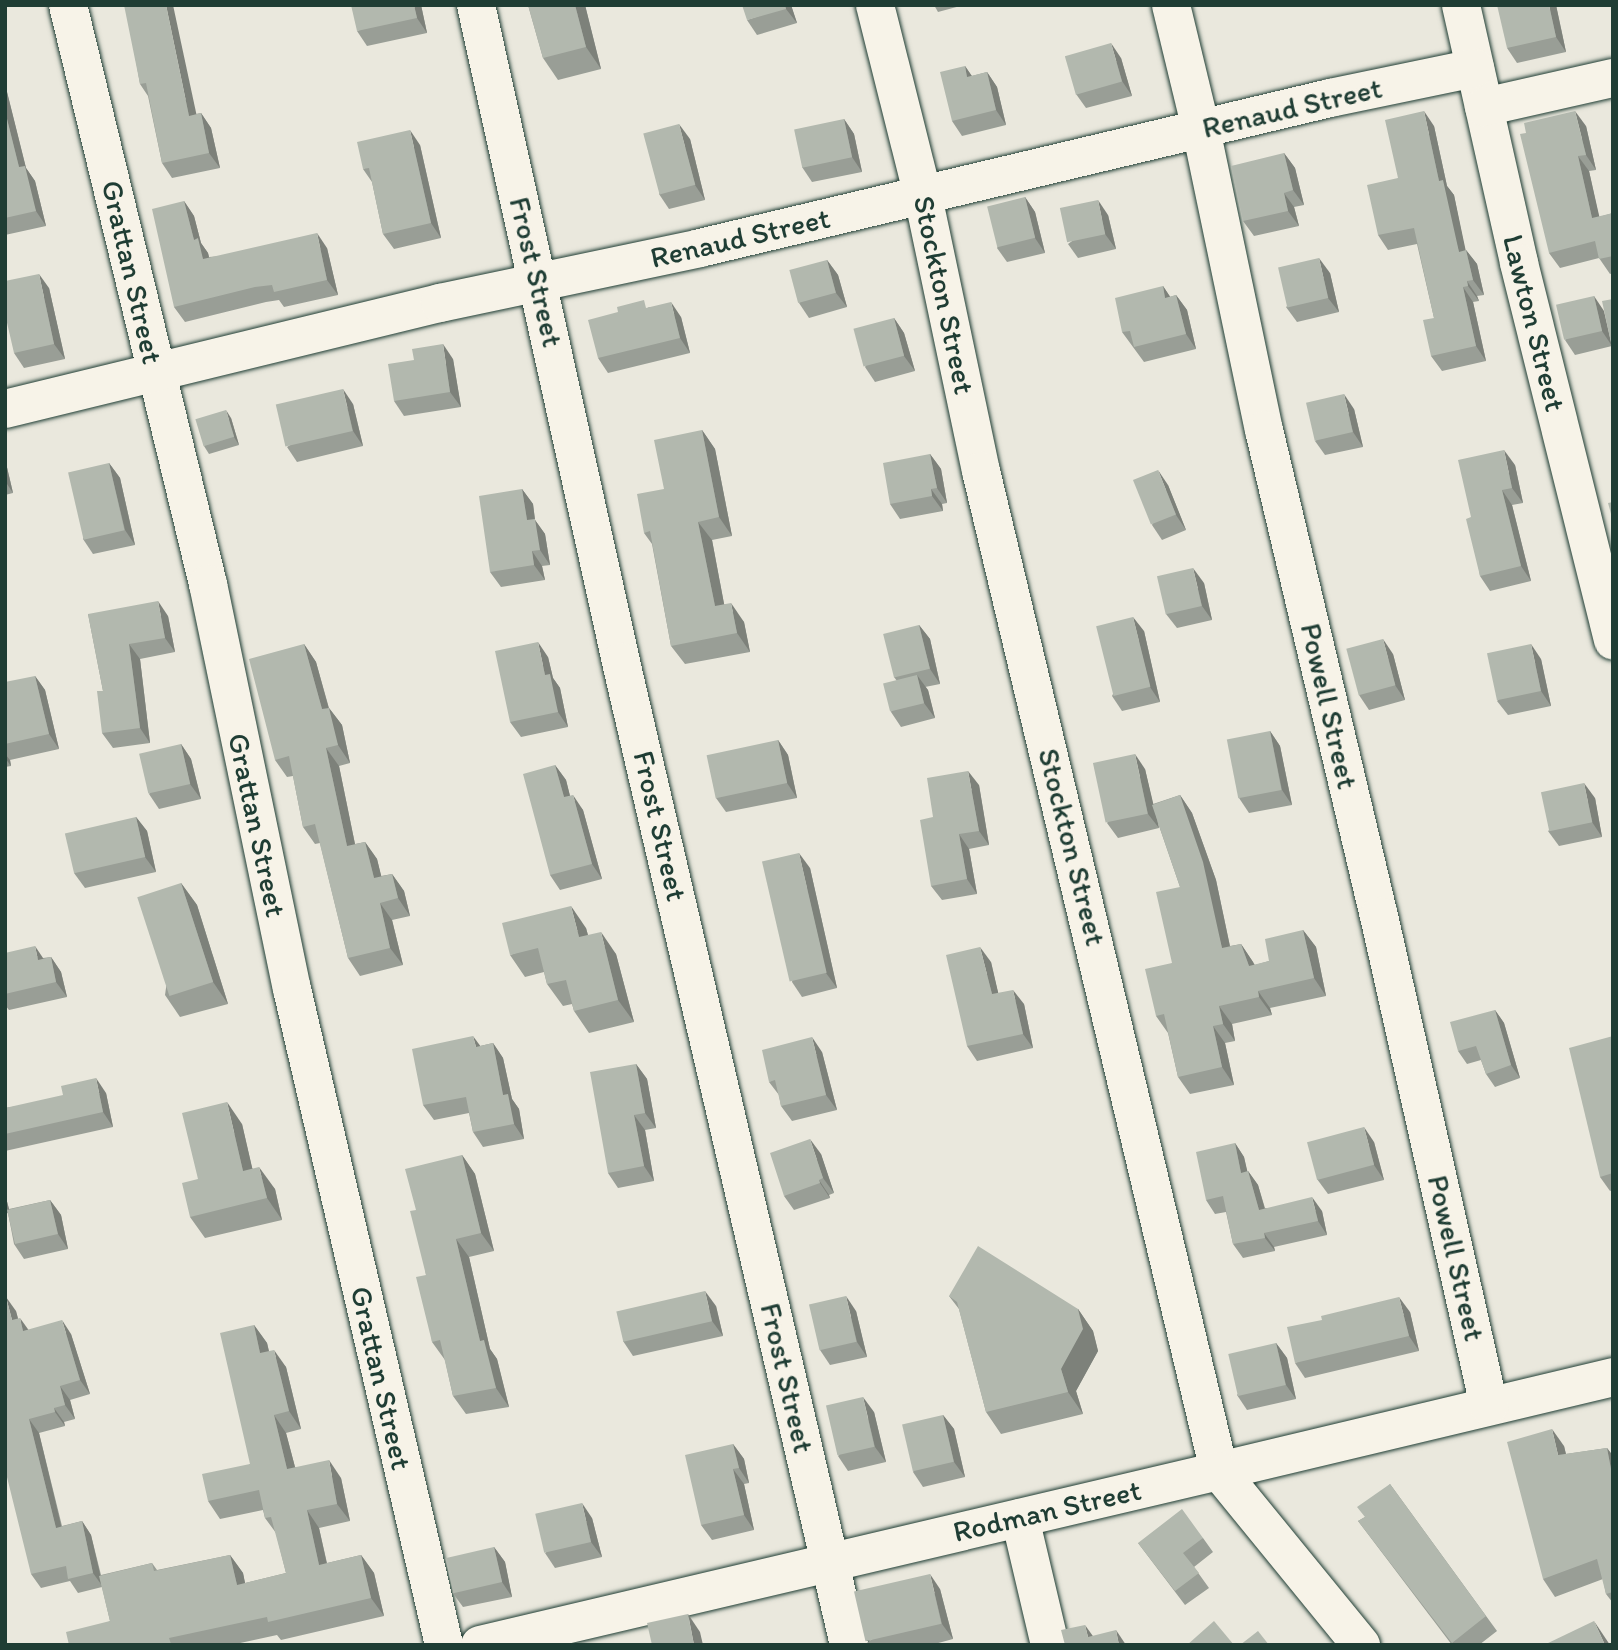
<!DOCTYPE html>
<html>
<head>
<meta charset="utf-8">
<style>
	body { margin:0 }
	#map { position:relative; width:1618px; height:1650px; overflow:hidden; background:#eae8dd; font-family:Itim,sans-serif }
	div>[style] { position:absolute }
	.roads { filter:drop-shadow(0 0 2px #1f3d34) drop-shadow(0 0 2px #1f3d34) }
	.street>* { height:38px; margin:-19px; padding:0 19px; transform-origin:19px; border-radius:19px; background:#f7f3e8 }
	.secondary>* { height:38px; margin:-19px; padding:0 19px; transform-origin:19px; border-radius:19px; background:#f7f3e8 }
	.wall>* { inset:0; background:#999e96 }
	.shaded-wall>* { inset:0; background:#7d817a }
	.building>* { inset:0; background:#b2b8ae; transform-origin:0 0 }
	span { translate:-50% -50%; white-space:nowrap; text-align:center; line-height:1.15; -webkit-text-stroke:5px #f7f3e8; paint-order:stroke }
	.street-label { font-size:30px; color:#1f3d34 }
	.frame { position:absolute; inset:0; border:7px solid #1f3d34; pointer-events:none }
</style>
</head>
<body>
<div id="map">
	<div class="roads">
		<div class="street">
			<i style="left:68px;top:5px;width:596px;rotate:76.41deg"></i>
			<i style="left:208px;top:584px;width:414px;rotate:78.3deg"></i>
			<i style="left:292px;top:989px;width:673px;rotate:76.95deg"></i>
			<i style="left:476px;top:5px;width:673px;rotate:77.55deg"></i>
			<i style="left:621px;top:662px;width:1009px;rotate:76.94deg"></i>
			<i style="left:875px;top:5px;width:197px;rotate:75.9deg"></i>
			<i style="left:923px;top:196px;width:281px;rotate:78.1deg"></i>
			<i style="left:981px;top:471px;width:1028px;rotate:76.61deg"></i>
			<i style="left:1219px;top:1471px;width:405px;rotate:-13.4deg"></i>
			<i style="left:1171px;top:5px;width:128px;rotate:76.4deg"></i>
			<i style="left:1201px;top:129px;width:308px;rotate:78.2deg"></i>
			<i style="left:1264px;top:430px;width:499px;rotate:76.7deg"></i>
			<i style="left:1379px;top:916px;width:502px;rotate:77.35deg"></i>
			<i style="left:1461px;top:5px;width:264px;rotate:77.3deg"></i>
			<i style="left:1519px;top:263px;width:389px;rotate:76deg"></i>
			<i style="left:1484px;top:107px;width:132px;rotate:-12.7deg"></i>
			<i style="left:5px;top:409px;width:448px;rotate:-13.7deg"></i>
			<i style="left:440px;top:303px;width:266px;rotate:-11.9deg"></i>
			<i style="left:700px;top:248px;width:648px;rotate:-13.39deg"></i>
			<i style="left:1330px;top:98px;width:148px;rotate:-11.7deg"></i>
			<i style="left:1020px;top:1518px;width:130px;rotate:76.7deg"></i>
		</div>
		<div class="secondary">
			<i style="left:480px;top:1645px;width:759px;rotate:-13.25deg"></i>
			<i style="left:1219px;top:1471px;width:225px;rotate:50.8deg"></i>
		</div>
	</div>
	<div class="wall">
		<i style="clip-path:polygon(421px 5px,427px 33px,367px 46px,357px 31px)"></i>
		<i style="clip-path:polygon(528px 5px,585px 5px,601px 69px,558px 80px,543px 58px)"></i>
		<i style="clip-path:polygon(791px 5px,797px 23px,757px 35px,747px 20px)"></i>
		<i style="clip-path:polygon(934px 5px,964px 5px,938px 12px)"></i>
		<i style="clip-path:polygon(1556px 5px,1566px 52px,1517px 63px,1507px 48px)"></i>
		<i style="clip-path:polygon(129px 21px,196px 114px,201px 113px,211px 128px,220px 168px,172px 178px,162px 163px,148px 96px,140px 84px)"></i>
		<i style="clip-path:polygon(1121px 58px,1132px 96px,1086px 108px,1076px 94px)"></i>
		<i style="clip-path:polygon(965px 66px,972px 76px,987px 72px,997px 87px,1006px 125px,962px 136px,952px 121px)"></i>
		<i style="clip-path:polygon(5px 84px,26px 168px,35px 181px,46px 226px,5px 235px)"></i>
		<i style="clip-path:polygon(844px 119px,854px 134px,862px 172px,812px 182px,802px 167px)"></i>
		<i style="clip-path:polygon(1434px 126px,1447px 186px,1454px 195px,1465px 250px,1466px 250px,1477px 264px,1484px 295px,1477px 296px,1479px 301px,1473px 302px,1486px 361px,1442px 371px,1431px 356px,1434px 318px,1417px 244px,1388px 250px,1378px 235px,1398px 178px)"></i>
		<i style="clip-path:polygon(1586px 126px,1596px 170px,1589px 171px,1599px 217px,1613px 213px,1613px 273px,1610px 274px,1599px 258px,1560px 268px,1549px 253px)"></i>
		<i style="clip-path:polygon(690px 139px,705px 200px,669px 209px,659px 194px)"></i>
		<i style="clip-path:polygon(420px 145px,441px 238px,394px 249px,383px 234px,372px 182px,363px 169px)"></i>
		<i style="clip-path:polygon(1284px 153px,1295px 168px,1304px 205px,1294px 207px,1299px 226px,1254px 236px,1243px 221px)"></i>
		<i style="clip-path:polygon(1025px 197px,1035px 212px,1045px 253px,1007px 262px,997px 248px)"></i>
		<i style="clip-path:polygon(184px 201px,194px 216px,201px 243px,208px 253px,209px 257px,327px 248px,338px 295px,284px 307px,279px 300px,266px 302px,185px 322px,174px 307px)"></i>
		<i style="clip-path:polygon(1108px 215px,1116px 249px,1078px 258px,1068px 244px)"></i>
		<i style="clip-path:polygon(827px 260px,838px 275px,847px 307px,809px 318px,799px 303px)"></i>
		<i style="clip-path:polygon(1330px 273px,1339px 312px,1297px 322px,1286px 307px)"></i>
		<i style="clip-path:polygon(1163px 286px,1170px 297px,1176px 295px,1187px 310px,1196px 349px,1144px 362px,1122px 332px)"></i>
		<i style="clip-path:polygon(49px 288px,65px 359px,24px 368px,14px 353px)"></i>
		<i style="clip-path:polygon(1594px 296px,1612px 346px,1575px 355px,1565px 340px)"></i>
		<i style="clip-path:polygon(649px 307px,681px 317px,690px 353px,608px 373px,598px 358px)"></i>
		<i style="clip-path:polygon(894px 318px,904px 333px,915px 371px,875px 382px,865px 367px)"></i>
		<i style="clip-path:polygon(453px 359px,461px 407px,404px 416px,394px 401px)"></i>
		<i style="clip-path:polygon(353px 404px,363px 446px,297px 462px,287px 447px)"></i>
		<i style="clip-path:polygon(1354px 409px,1363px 447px,1325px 455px,1315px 441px)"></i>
		<i style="clip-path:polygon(231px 418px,239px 445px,209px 454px,204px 446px)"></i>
		<i style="clip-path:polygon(702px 430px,715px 449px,732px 536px,712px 540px,724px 604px,744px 622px,750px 652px,685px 664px,671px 646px,652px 544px,644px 533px,664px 489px)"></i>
		<i style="clip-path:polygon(930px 454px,941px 469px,947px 503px,942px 504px,943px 511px,900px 519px,890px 504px)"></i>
		<i style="clip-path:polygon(5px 459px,13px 493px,5px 495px)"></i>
		<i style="clip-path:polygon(109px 463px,120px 478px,135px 545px,93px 554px,83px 539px)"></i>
		<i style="clip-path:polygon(1515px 465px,1523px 503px,1512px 505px,1531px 581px,1490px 591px,1480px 576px,1471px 517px)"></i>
		<i style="clip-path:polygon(1168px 485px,1186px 530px,1162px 540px,1152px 525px)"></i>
		<i style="clip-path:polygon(522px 489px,533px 504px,535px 520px,545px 534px,550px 565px,542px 566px,545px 580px,501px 587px,490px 572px)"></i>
		<i style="clip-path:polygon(1204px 583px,1212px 620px,1177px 628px,1166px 614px)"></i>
		<i style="clip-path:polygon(88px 614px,168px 616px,175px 652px,140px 659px,150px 743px,113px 748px,102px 733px,103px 691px)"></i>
		<i style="clip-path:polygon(919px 625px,930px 639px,940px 684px,925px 687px,928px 690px,935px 718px,901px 727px,891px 712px,897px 681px,894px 677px)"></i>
		<i style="clip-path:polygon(1144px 631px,1160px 702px,1122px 711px,1112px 696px)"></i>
		<i style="clip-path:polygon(304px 644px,316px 662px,329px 708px,342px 725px,350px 763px,339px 766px,355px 844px,365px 842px,377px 859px,381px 876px,392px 874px,404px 891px,410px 916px,392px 920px,403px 965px,360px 976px,348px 958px,320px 843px,315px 844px,303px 827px,293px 776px,287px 777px,275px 760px)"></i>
		<i style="clip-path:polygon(1393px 654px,1405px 700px,1369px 710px,1359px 695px)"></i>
		<i style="clip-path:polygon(548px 657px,553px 678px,560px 688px,568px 727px,521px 737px,510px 722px)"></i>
		<i style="clip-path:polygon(1541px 659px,1551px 706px,1508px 715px,1497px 701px)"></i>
		<i style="clip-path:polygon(35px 676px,45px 690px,59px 749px,10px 760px,11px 766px,5px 767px,5px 714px)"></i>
		<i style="clip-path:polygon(1270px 731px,1280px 746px,1292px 805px,1249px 813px,1239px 798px)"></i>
		<i style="clip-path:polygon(778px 740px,788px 755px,797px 798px,726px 812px,716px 798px)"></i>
		<i style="clip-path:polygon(181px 744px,191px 759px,201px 799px,159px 809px,149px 794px)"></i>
		<i style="clip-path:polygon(555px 765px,566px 780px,570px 796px,583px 810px,602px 879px,560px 890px,550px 875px)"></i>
		<i style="clip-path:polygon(1145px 769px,1153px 804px,1180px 795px,1192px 813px,1216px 880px,1230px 946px,1241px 944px,1255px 965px,1269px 961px,1303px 930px,1316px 947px,1326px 996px,1270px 1008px,1272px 1015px,1232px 1024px,1235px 1041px,1225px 1043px,1234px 1085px,1190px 1094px,1178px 1077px,1168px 1033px,1156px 1016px,1172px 963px,1180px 887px,1157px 820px,1159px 828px,1118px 838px,1107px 823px)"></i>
		<i style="clip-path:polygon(979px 785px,989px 845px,969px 849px,977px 894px,942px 900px,931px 886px,933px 817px)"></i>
		<i style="clip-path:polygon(1595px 798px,1602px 837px,1559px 846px,1548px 831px)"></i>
		<i style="clip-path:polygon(136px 817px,147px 831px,156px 872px,85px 888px,74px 873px)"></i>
		<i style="clip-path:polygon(810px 868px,837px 988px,802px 997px,792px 982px)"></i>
		<i style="clip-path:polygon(181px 883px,197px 905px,228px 1004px,180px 1017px,165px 995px)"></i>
		<i style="clip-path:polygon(586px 928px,588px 935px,616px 954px,634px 1022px,589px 1033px,574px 1011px,572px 1004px,563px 1006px,547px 984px,544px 972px,525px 977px,510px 955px)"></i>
		<i style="clip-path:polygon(5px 953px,43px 958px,51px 957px,61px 972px,67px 997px,9px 1010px,5px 1005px)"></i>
		<i style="clip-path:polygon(991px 962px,998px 993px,1024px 1004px,1033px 1048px,977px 1061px,967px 1046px)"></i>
		<i style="clip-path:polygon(1495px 1010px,1504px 1023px,1520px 1078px,1495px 1087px,1486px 1074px,1481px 1060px,1467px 1064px,1458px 1051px)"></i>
		<i style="clip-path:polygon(1613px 1036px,1613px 1190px,1610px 1191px,1600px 1177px)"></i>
		<i style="clip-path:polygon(493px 1043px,503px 1058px,512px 1099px,519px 1109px,524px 1139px,483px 1147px,473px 1132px,469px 1113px,434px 1120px,423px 1105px,480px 1046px)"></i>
		<i style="clip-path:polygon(822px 1052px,837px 1110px,792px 1121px,781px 1106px,779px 1095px,769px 1082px)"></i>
		<i style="clip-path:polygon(636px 1064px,647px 1079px,656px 1128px,645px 1130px,654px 1181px,618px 1188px,608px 1173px)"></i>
		<i style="clip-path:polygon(106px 1093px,113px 1127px,5px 1151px,5px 1108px)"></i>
		<i style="clip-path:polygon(242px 1124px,252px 1168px,275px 1189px,282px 1220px,205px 1238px,190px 1217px,198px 1179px)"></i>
		<i style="clip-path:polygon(1374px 1142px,1384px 1180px,1328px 1194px,1317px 1179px)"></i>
		<i style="clip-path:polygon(1235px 1143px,1244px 1157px,1247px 1171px,1248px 1171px,1258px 1185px,1265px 1208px,1322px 1211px,1327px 1235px,1274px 1247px,1275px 1251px,1243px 1258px,1233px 1244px,1226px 1212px,1215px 1214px,1206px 1200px)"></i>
		<i style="clip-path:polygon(821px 1154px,834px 1193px,829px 1195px,830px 1198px,794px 1210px,784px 1196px)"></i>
		<i style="clip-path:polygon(462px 1155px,475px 1174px,494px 1251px,469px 1257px,490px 1349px,497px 1359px,509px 1407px,466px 1414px,453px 1396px,445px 1360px,432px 1342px,426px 1275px,416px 1210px)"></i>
		<i style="clip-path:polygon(5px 1194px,9px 1209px,50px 1200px,61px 1215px,68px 1249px,24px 1259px,14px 1244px,8px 1213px,5px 1214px)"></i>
		<i style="clip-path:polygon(949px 1296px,1078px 1309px,1093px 1331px,1098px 1351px,1076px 1391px,1083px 1414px,1001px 1434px,986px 1412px,959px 1309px)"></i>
		<i style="clip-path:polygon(716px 1306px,723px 1336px,633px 1356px,623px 1341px)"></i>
		<i style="clip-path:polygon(16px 1311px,18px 1319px,28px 1330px,71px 1334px,90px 1394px,70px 1400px,75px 1419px,64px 1422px,65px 1426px,39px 1433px,62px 1526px,82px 1521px,91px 1535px,101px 1575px,152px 1563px,157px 1570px,230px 1555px,243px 1573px,245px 1583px,286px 1573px,276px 1533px,265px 1518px,263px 1510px,220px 1519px,208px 1501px,250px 1464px,254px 1325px,267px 1343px,269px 1351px,286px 1367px,301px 1429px,286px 1433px,295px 1467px,341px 1478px,350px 1521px,319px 1528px,327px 1563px,361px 1555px,374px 1573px,384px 1616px,281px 1640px,277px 1635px,231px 1645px,69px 1645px,110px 1621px,102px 1587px,78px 1593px,70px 1581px,41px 1588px,31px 1574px)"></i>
		<i style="clip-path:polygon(856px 1311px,867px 1357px,830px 1365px,820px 1350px)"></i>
		<i style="clip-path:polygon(1410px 1312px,1419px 1351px,1305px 1378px,1295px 1363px)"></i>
		<i style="clip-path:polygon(1276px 1343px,1287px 1358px,1296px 1399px,1247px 1410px,1237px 1395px)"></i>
		<i style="clip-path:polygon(874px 1412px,886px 1462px,848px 1471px,838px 1456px)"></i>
		<i style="clip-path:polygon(943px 1415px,954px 1429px,965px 1477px,923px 1487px,913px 1472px)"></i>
		<i style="clip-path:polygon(733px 1444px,744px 1459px,749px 1483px,744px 1484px,754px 1530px,712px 1540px,701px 1525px)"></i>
		<i style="clip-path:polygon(1564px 1446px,1566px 1454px,1607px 1448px,1613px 1456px,1613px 1603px,1606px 1594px,1603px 1579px,1555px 1597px,1543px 1579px)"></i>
		<i style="clip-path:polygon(1390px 1484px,1497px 1631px,1479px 1645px,1452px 1645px,1358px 1521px,1365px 1517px)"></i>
		<i style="clip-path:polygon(592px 1518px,602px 1557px,555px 1568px,545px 1553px)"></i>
		<i style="clip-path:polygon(1203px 1538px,1213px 1552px,1194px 1567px,1209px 1588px,1185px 1605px,1138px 1543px)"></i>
		<i style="clip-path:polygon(494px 1547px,505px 1562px,512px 1597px,463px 1607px,452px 1592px)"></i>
		<i style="clip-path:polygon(940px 1589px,953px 1639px,931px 1645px,868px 1645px,867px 1643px)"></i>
	</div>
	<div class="shaded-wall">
		<i style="clip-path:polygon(166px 5px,173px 5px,200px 131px,189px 116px)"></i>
		<i style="clip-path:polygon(414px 5px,421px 5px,427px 33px,417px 18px)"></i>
		<i style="clip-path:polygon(575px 5px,585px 5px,601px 69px,586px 47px)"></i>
		<i style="clip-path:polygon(785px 5px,791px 5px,797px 23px,786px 9px)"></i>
		<i style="clip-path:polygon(1549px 5px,1556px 5px,1566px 52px,1556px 37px)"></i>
		<i style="clip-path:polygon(1111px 43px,1121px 58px,1132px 96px,1122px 81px)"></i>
		<i style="clip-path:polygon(965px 66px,975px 81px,967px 77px)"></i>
		<i style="clip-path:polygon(987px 72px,997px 87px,1006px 125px,996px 110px)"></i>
		<i style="clip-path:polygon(5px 84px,26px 168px,35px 181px,46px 226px,36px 211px,19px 167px,5px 111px)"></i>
		<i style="clip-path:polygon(1424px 111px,1434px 126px,1447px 186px,1454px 195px,1469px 266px,1459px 252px,1439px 181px)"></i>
		<i style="clip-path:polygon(1575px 111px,1586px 126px,1596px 170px,1586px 155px)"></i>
		<i style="clip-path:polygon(201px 113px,211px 128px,220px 168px,209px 153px)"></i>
		<i style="clip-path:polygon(844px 119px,854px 134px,862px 172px,852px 157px)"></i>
		<i style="clip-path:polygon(679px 124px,690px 139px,705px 200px,695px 185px)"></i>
		<i style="clip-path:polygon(410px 130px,420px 145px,441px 238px,431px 223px)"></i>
		<i style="clip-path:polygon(1284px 153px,1295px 168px,1304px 205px,1293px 190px)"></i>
		<i style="clip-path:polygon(1578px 156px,1589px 171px,1603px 233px,1592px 218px)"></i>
		<i style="clip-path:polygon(1284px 193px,1294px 207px,1299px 226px,1288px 211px)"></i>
		<i style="clip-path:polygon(1025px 197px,1035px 212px,1045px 253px,1035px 238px)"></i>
		<i style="clip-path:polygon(1098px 200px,1108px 215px,1116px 249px,1105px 234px)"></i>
		<i style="clip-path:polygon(184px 201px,194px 216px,201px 243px,208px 253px,213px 274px,203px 259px,194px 240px)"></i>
		<i style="clip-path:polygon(317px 233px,327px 248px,338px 295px,327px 280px)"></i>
		<i style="clip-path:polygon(1466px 250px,1477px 264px,1484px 295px,1473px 280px)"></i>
		<i style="clip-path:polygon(1319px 258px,1330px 273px,1339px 312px,1328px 298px)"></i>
		<i style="clip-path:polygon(827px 260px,838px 275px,847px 307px,836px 293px)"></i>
		<i style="clip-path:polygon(39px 274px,49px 288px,65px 359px,54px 344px)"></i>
		<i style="clip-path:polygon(1467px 281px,1477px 296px,1479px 301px,1468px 286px)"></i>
		<i style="clip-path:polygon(1163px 286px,1173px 301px,1165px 298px)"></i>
		<i style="clip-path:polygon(1463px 287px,1473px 302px,1486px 361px,1476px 346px)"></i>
		<i style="clip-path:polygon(1176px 295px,1187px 310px,1196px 349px,1186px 334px)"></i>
		<i style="clip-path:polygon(1594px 296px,1604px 311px,1612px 346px,1602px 331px)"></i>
		<i style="clip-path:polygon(671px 302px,681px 317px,690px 353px,680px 338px)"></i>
		<i style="clip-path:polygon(894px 318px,904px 333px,915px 371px,904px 356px)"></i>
		<i style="clip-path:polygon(443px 344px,453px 359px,461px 407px,450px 392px)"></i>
		<i style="clip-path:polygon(343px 389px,353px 404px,363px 446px,353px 431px)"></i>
		<i style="clip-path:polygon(1344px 394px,1354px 409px,1363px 447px,1353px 432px)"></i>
		<i style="clip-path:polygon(226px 410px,231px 418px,239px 445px,234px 437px)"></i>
		<i style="clip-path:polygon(702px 430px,715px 449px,732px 536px,719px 517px)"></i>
		<i style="clip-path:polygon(1504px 450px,1515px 465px,1523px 503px,1512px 488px)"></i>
		<i style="clip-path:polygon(930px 454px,941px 469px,947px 503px,937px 488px)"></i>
		<i style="clip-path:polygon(5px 459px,13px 493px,5px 481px)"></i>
		<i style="clip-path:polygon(109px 463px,120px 478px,135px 545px,125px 530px)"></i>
		<i style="clip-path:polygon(1158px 470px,1168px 485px,1186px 530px,1176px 515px)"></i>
		<i style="clip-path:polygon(522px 489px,533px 504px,535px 520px,545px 534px,550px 565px,540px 550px,527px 520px)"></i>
		<i style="clip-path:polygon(931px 489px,942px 504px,943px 511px,932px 496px)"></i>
		<i style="clip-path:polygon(1502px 490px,1512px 505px,1531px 581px,1521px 566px)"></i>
		<i style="clip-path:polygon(698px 522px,712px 540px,728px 625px,715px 606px)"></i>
		<i style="clip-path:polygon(532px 551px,542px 566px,545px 580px,534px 565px)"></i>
		<i style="clip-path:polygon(1193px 568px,1204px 583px,1212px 620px,1202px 606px)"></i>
		<i style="clip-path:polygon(158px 601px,168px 616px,175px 652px,165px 638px)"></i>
		<i style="clip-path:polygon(731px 603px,744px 622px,750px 652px,737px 633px)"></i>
		<i style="clip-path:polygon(1133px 617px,1144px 631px,1160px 702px,1150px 687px)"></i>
		<i style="clip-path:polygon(919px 625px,930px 639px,940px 684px,930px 669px)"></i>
		<i style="clip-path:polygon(1383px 639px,1393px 654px,1405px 700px,1395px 685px)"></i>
		<i style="clip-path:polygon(538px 642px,548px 657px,553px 678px,560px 688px,568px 727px,558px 712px,545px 675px)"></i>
		<i style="clip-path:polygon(129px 644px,140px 659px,150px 743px,140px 728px)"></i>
		<i style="clip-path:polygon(304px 644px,316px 662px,330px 713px,329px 708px,342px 725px,350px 763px,338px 745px,322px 709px)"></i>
		<i style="clip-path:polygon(1531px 644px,1541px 659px,1551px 706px,1541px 691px)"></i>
		<i style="clip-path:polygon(917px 675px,928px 690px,935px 718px,924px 703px)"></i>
		<i style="clip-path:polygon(35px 676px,45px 690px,59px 749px,49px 734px)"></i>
		<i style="clip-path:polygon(1270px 731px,1280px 746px,1292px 805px,1282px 790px)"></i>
		<i style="clip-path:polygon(778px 740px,788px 755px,797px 798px,787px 783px)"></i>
		<i style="clip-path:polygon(181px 744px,191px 759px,201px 799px,190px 784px)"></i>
		<i style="clip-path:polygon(326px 748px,339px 766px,359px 864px,347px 846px)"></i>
		<i style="clip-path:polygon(5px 754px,10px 760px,11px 766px,5px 758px)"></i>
		<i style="clip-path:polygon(1135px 754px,1145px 769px,1159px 828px,1148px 814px)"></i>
		<i style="clip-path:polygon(555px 765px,566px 780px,574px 812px,564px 797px)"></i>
		<i style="clip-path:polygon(968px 771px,979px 785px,989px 845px,979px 831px)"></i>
		<i style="clip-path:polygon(1584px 783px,1595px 798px,1602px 837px,1592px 822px)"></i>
		<i style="clip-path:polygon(573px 795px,583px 810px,602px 879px,592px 864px)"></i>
		<i style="clip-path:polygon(1180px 795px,1192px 813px,1216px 880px,1234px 966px,1222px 948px)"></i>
		<i style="clip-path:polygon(136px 817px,147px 831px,156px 872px,145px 857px)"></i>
		<i style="clip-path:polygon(959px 834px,969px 849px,977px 894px,967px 879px)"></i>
		<i style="clip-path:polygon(365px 842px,377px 859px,386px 895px,374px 878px)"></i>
		<i style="clip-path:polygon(799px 853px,810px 868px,837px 988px,826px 973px)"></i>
		<i style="clip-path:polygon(392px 874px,404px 891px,410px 916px,398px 898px)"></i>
		<i style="clip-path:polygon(181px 883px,197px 905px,228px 1004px,213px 982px)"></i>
		<i style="clip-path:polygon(380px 903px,392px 920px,403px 965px,390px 948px)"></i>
		<i style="clip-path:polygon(571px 906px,586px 928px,594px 959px,579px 937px)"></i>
		<i style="clip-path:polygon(1303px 930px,1316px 947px,1326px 996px,1314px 978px)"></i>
		<i style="clip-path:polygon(601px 932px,616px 954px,634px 1022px,618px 1000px)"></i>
		<i style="clip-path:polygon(1241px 944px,1253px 962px,1262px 984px,1249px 966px)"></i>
		<i style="clip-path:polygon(35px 946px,45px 961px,38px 960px)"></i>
		<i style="clip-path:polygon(980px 947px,991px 962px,1002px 1009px,992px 994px)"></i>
		<i style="clip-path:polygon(51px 957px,61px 972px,67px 997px,56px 982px)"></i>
		<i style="clip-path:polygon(1013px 990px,1024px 1004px,1033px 1048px,1023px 1034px)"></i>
		<i style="clip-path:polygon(1258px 991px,1270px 1008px,1272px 1015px,1259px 997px)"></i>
		<i style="clip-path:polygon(1219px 1006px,1232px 1024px,1235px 1041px,1223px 1024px)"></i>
		<i style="clip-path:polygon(1495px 1010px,1504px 1023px,1520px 1078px,1511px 1065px)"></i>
		<i style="clip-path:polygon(1213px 1026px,1225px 1043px,1234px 1085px,1222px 1067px)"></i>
		<i style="clip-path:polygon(473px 1036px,484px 1051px,476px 1047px)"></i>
		<i style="clip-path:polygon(812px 1037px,822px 1052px,837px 1110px,826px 1095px)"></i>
		<i style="clip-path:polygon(493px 1043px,503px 1058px,512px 1099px,519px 1109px,524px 1139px,514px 1124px,503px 1095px)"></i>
		<i style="clip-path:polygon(636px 1064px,647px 1079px,656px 1128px,645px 1113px)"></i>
		<i style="clip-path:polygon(96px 1078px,106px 1093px,113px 1127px,103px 1112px)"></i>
		<i style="clip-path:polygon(227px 1102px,242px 1124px,258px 1193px,243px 1171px)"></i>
		<i style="clip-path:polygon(634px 1115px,645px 1130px,654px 1181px,644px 1166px)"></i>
		<i style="clip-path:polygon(1364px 1127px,1374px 1142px,1384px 1180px,1374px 1165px)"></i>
		<i style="clip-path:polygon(810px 1139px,821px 1154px,834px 1193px,823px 1178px)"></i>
		<i style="clip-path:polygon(1235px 1143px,1244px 1157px,1251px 1187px,1241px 1173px)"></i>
		<i style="clip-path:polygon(462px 1155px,475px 1174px,494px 1251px,481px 1233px)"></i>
		<i style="clip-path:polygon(259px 1167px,275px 1189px,282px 1220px,267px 1198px)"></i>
		<i style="clip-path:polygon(1248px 1171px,1258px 1185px,1269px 1224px,1259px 1210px)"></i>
		<i style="clip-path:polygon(819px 1180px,829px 1195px,830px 1198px,820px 1183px)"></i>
		<i style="clip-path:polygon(5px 1194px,10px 1213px,5px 1206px)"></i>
		<i style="clip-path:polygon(1312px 1197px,1322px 1211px,1327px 1235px,1318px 1221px)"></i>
		<i style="clip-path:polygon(50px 1200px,61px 1215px,68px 1249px,58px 1234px)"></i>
		<i style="clip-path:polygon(1264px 1233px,1274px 1247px,1275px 1251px,1265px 1238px)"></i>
		<i style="clip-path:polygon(456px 1239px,469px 1257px,490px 1349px,497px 1359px,509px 1407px,496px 1388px,480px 1341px)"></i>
		<i style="clip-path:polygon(705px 1291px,716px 1306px,723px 1336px,712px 1321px)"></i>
		<i style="clip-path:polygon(846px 1296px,856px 1311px,867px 1357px,857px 1342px)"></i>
		<i style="clip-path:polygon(6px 1297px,16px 1311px,22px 1334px,12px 1320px)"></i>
		<i style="clip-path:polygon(1399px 1297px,1410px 1312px,1419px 1351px,1409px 1336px)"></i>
		<i style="clip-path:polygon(1078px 1309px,1093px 1331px,1098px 1351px,1076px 1391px,1083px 1414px,1068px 1392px,1061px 1369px)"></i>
		<i style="clip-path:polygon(20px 1318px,30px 1332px,23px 1331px)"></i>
		<i style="clip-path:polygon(62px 1320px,71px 1334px,90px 1394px,80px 1380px)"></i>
		<i style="clip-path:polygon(254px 1325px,267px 1343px,273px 1370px,260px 1353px)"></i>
		<i style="clip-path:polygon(1276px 1343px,1287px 1358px,1296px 1399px,1286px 1385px)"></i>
		<i style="clip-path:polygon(274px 1350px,286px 1367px,301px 1429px,289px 1411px)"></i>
		<i style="clip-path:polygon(60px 1386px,70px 1400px,75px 1419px,65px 1405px)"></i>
		<i style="clip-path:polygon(863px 1397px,874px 1412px,886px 1462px,875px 1447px)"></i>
		<i style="clip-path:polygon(54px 1408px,64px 1422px,65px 1426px,55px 1412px)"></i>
		<i style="clip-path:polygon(274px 1415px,286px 1433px,300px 1486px,287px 1469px)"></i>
		<i style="clip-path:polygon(943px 1415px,954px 1429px,965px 1477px,954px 1462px)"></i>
		<i style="clip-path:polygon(29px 1419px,39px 1433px,65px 1542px,56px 1528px)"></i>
		<i style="clip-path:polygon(1552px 1429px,1564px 1446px,1570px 1472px,1558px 1455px)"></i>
		<i style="clip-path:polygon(733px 1444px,744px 1459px,749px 1483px,739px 1468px)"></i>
		<i style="clip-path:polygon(1607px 1448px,1613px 1456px,1613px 1472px,1611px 1469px)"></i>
		<i style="clip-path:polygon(329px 1460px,341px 1478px,350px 1521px,337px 1504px)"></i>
		<i style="clip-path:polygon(733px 1469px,744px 1484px,754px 1530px,744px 1515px)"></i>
		<i style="clip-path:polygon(582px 1503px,592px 1518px,602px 1557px,591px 1542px)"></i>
		<i style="clip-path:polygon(307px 1510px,319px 1528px,331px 1583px,319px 1565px)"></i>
		<i style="clip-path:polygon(82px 1521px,91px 1535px,103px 1587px,93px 1573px)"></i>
		<i style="clip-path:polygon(494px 1547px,505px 1562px,512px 1597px,502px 1582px)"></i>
		<i style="clip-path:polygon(230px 1555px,243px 1573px,249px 1603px,237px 1585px)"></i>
		<i style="clip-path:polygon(361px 1555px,374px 1573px,384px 1616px,371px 1598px)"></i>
		<i style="clip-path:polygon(930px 1574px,940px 1589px,953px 1639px,942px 1624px)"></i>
		<i style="clip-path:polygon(688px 1614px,700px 1632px,703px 1645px,694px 1645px)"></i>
		<i style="clip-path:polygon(1594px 1621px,1610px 1645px,1605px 1645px)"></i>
		<i style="clip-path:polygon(1085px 1625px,1095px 1639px,1088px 1637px)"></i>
		<i style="clip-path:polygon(1116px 1630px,1126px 1645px,1119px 1645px)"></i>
	</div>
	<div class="building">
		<i style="clip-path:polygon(124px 5px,166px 5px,189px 116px,201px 113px,209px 153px,162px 163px,146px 83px,140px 84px)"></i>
		<i style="clip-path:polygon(351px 5px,414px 5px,417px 18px,357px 31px)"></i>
		<i style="clip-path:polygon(528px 5px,575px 5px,586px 47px,543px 58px)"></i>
		<i style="clip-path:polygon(742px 5px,785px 5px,786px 9px,747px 20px)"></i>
		<i style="clip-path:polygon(1497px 5px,1549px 5px,1556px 37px,1507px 48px)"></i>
		<i style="left:1111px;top:43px;width:40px;height:48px;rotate:74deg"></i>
		<i style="clip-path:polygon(965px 66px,967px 77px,987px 72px,996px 110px,952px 121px,940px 72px)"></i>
		<i style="clip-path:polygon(5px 111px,19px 167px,25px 166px,36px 211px,5px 218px)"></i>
		<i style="clip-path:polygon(1424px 111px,1439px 181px,1443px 180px,1459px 252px,1466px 250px,1473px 280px,1467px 281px,1468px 286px,1463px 287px,1476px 346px,1431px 356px,1423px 320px,1434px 318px,1414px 228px,1378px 235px,1367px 185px,1398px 178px,1385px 120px)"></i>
		<i style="clip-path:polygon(1575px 111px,1586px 155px,1578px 156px,1592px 218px,1613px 213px,1613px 256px,1599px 259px,1595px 241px,1549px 253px,1520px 134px,1526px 133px,1524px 123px)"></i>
		<i style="left:844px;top:119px;width:39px;height:51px;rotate:78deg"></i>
		<i style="left:679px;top:124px;width:63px;height:37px;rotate:75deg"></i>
		<i style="clip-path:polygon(410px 130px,431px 223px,383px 234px,369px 168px,363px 169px,357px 142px)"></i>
		<i style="clip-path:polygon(1284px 153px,1293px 190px,1284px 193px,1288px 211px,1243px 221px,1231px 166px)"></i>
		<i style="left:1025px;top:197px;width:42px;height:39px;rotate:76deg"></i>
		<i style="left:1098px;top:200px;width:35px;height:39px;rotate:78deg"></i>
		<i style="clip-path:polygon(184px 201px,194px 240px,198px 238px,203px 259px,317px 233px,327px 280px,274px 292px,272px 285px,255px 287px,174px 307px,152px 209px)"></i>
		<i style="left:1319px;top:258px;width:41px;height:42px;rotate:77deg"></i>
		<i style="left:827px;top:260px;width:34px;height:39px;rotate:75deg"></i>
		<i style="clip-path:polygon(39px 274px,54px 344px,14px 353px,5px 314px,5px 281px)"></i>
		<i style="clip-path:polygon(1163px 286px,1165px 298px,1176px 295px,1186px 334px,1134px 347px,1130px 331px,1122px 332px,1115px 298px)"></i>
		<i style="left:1594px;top:296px;width:36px;height:39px;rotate:77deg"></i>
		<i style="clip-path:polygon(1613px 299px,1613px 352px,1602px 301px)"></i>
		<i style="clip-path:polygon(644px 300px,646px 308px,671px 302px,680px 338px,598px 358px,588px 320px,618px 312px,617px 307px)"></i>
		<i style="left:894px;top:318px;width:39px;height:42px;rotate:75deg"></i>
		<i style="clip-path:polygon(443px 344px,450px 392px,394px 401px,388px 364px,414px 360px,412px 349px)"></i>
		<i style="left:343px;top:389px;width:43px;height:69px;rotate:77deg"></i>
		<i style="left:1344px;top:394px;width:39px;height:39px;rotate:77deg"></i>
		<i style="left:226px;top:410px;width:28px;height:32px;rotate:73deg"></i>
		<i style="clip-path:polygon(702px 430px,719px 517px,698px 522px,715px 606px,731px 603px,737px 633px,671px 646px,650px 531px,644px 533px,637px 494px,664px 489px,654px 440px)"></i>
		<i style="clip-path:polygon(1504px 450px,1512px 488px,1502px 490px,1521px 566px,1480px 576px,1466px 519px,1471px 517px,1458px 460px)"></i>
		<i style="clip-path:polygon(930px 454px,937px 488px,931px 489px,932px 496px,890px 504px,883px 463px)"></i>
		<i style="left:109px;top:463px;width:69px;height:42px;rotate:77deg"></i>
		<i style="left:1158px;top:470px;width:48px;height:27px;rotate:68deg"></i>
		<i style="clip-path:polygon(522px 489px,527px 520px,535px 519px,540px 550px,532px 551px,534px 565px,490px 572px,479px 496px)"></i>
		<i style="clip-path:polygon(1613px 502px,1613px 521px,1608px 503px)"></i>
		<i style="left:1193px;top:568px;width:39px;height:37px;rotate:77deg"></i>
		<i style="clip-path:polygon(158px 601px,165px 638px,129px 644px,140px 728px,102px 733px,97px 691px,103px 691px,88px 614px)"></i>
		<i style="left:1133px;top:617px;width:72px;height:38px;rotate:76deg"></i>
		<i style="left:919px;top:625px;width:45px;height:37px;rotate:76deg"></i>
		<i style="left:1383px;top:639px;width:48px;height:38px;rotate:75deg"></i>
		<i style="clip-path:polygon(538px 642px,545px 675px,550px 674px,558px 712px,510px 722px,495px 651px)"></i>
		<i style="clip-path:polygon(304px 644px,322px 709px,329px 708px,338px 745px,326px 748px,347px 846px,365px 842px,374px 878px,392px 874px,398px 898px,380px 903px,390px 948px,348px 958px,315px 824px,303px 827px,289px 756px,275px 760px,249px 659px)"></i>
		<i style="left:1531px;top:644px;width:48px;height:45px;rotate:78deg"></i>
		<i style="left:917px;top:675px;width:29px;height:35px;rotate:76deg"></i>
		<i style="clip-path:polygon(35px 676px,49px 734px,5px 744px,5px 682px)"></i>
		<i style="left:1270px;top:731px;width:60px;height:44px;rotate:79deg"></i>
		<i style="left:778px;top:740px;width:44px;height:73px;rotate:78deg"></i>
		<i style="left:181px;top:744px;width:41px;height:43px;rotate:77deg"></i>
		<i style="left:1135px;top:754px;width:61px;height:43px;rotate:78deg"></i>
		<i style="clip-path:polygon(555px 765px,564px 797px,573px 795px,592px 864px,550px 875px,523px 774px)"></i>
		<i style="clip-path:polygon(968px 771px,979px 831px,959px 834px,967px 879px,931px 886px,920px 820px,933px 817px,927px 778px)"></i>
		<i style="left:1584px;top:783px;width:40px;height:44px;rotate:78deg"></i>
		<i style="clip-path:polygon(1180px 795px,1203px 862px,1222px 948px,1241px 944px,1249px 966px,1269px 961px,1265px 939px,1303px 930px,1314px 978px,1258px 991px,1259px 997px,1219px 1006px,1223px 1024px,1213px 1026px,1222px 1067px,1178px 1077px,1164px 1014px,1156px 1016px,1145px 969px,1172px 963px,1156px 892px,1180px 887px,1152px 805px)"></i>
		<i style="left:136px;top:817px;width:41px;height:73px;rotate:77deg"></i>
		<i style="left:799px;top:853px;width:123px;height:38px;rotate:77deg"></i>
		<i style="left:181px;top:883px;width:104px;height:46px;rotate:72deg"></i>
		<i style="clip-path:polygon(571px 906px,579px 937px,601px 932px,618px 1000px,574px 1011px,566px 980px,547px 984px,538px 948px,510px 955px,502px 923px)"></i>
		<i style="clip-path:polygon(35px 946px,38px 960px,51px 957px,56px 982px,5px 994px,5px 953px)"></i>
		<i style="clip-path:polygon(980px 947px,992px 994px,1013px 990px,1023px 1034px,967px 1046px,946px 955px)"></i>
		<i style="clip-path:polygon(1495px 1010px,1511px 1065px,1486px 1074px,1476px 1046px,1458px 1051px,1450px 1022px)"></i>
		<i style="clip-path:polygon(473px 1036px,476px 1047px,493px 1043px,503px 1095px,508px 1094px,514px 1124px,473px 1132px,466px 1097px,423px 1105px,412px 1049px)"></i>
		<i style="clip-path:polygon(1613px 1036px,1613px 1173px,1600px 1177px,1569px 1048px)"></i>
		<i style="clip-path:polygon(812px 1037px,826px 1095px,781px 1106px,775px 1080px,769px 1082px,762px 1050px)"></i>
		<i style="clip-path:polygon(636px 1064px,645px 1113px,634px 1115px,644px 1166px,608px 1173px,590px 1072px)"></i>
		<i style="clip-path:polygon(96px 1078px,103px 1112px,5px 1134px,5px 1108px,63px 1095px,61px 1086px)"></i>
		<i style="clip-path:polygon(227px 1102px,243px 1171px,259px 1167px,267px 1198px,190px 1217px,182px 1183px,198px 1179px,182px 1113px)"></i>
		<i style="left:1364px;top:1127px;width:39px;height:59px;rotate:75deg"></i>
		<i style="clip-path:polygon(810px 1139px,823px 1178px,819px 1180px,820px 1183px,784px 1196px,770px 1153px)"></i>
		<i style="clip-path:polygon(1235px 1143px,1241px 1173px,1248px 1171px,1259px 1210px,1312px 1197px,1318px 1221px,1264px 1233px,1265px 1238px,1233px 1244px,1223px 1196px,1206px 1200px,1196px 1152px)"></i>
		<i style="clip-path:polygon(462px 1155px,481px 1233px,456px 1239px,480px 1341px,484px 1340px,496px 1388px,453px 1396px,440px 1340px,432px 1342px,416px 1277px,426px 1275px,410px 1211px,416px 1210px,405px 1169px)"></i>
		<i style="left:50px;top:1200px;width:35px;height:44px;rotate:77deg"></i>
		<i style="clip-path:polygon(978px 1246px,1078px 1309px,1083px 1329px,1061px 1369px,1068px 1392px,986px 1412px,957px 1302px,949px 1296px)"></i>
		<i style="left:705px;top:1291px;width:31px;height:91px;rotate:77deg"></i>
		<i style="left:846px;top:1296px;width:47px;height:38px;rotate:77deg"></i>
		<i style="clip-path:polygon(5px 1297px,6px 1297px,12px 1320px,20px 1318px,23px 1331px,62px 1320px,80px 1380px,60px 1386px,65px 1405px,54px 1408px,55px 1412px,29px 1419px,56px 1528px,82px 1521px,93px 1573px,68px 1579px,66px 1566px,31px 1574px,5px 1469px)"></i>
		<i style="clip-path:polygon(1399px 1297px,1409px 1336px,1295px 1363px,1287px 1327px,1322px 1320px,1321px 1316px)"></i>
		<i style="clip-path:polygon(254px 1325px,260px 1353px,274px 1350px,289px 1411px,274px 1415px,287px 1469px,329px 1460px,337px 1504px,307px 1510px,319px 1565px,361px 1555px,371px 1598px,268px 1622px,267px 1617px,169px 1638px,171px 1644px,167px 1645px,69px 1645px,66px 1632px,110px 1621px,99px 1576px,152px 1563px,154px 1571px,230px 1555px,237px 1585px,286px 1573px,271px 1517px,265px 1518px,259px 1490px,208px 1501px,202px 1474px,250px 1464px,220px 1333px)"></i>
		<i style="left:1276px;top:1343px;width:43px;height:49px;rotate:77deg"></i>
		<i style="left:863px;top:1397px;width:51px;height:38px;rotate:77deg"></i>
		<i style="left:943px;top:1415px;width:48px;height:42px;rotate:77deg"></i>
		<i style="clip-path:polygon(1552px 1429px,1558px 1455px,1607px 1448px,1611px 1469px,1613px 1469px,1613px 1592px,1606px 1594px,1597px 1559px,1543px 1579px,1507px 1442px)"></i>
		<i style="clip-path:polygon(733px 1444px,739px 1468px,733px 1469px,744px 1515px,701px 1525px,685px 1455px)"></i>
		<i style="clip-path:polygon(1390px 1484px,1486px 1616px,1452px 1643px,1358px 1521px,1365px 1517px,1357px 1507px)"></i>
		<i style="left:582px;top:1503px;width:40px;height:48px;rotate:77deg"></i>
		<i style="clip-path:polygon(1182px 1509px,1203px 1538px,1183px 1553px,1199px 1573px,1175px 1591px,1138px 1543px)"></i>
		<i style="left:494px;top:1547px;width:36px;height:50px;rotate:77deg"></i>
		<i style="left:930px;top:1574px;width:51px;height:78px;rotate:77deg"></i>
		<i style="clip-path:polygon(688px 1614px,694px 1645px,652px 1645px,647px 1623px)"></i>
		<i style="clip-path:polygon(1214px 1621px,1234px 1645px,1187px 1645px)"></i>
		<i style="clip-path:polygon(1594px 1621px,1605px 1645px,1547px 1645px,1546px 1644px)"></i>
		<i style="clip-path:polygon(1085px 1625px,1088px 1637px,1116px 1630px,1119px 1645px,1065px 1645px,1061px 1630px)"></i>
		<i style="clip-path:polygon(1258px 1631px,1269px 1645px,1240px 1645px)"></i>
	</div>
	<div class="street-label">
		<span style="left:1292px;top:108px;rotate:-13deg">Renaud Street</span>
		<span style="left:740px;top:238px;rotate:-13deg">Renaud Street</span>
		<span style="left:132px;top:272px;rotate:77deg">Grattan Street</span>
		<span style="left:536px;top:272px;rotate:77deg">Frost Street</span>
		<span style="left:944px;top:295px;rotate:78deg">Stockton Street</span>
		<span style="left:1534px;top:323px;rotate:76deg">Lawton Street</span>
		<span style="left:1329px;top:706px;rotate:77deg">Powell Street</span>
		<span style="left:257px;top:825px;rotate:78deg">Grattan Street</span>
		<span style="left:660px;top:826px;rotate:77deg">Frost Street</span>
		<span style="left:1072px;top:847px;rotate:76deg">Stockton Street</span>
		<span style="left:1456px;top:1258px;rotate:77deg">Powell Street</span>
		<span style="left:381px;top:1378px;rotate:77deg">Grattan Street</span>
		<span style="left:787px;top:1378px;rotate:77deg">Frost Street</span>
		<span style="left:1047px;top:1511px;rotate:-13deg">Rodman Street</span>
	</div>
	<div class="frame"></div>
</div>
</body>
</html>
